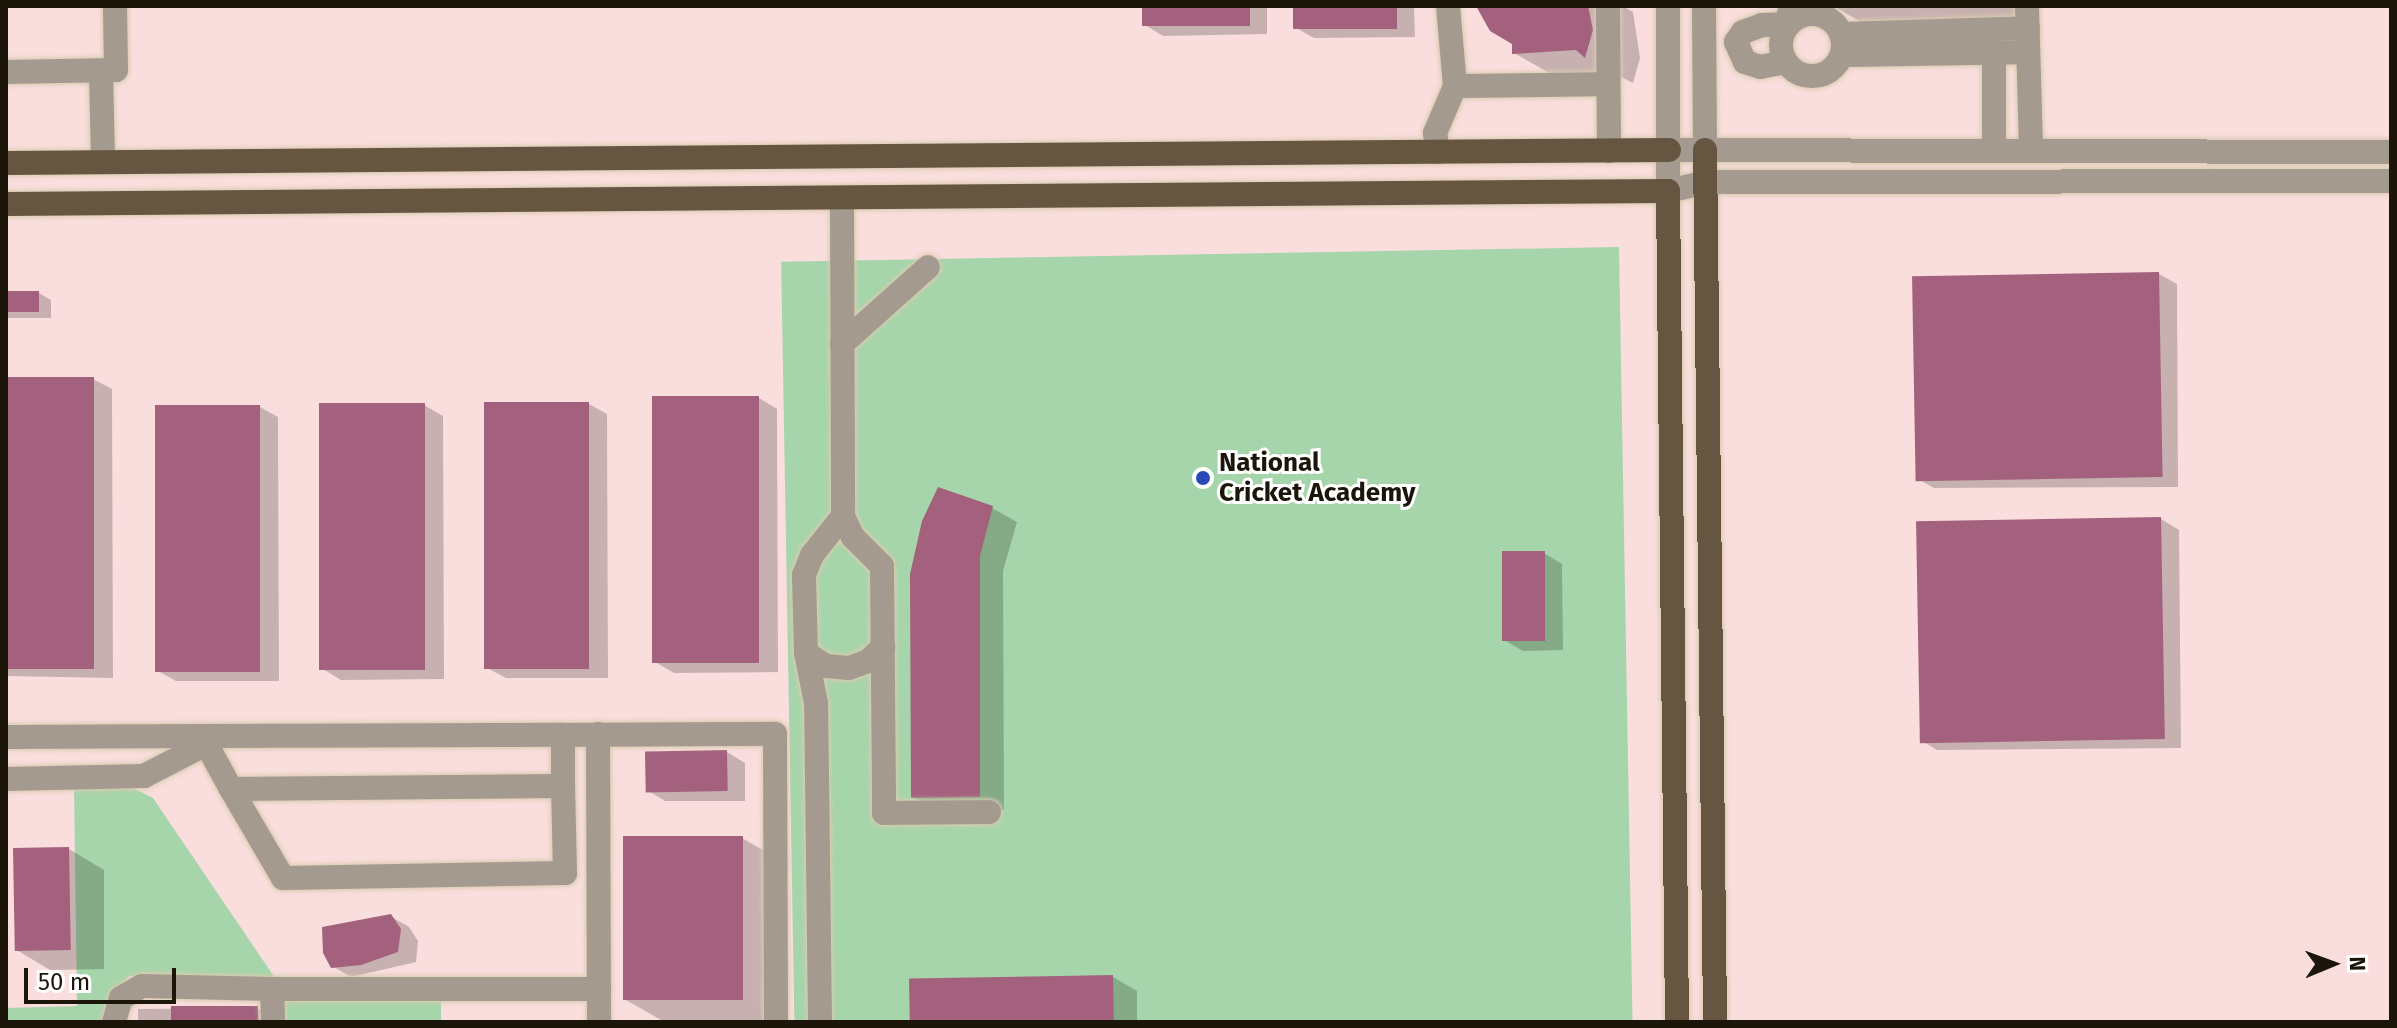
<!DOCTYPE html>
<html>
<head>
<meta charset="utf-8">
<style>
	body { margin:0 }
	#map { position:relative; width:2397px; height:1028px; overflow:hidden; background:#feeecf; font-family:"Fira Sans",sans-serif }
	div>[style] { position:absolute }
	.industrial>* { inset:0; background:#f9dedd; transform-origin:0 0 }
	.green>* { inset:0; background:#a6d5ab; transform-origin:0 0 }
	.shadow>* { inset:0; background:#0003 }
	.building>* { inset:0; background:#a4617e; transform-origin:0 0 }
	.roads { filter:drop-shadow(0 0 2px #dacbaf) drop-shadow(0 0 2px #dacbaf) }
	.minor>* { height:24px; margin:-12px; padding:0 12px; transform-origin:12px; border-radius:12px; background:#a49a8f }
	.minor>.ring { margin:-12px; padding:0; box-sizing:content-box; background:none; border:24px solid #a49a8f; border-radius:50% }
	.major>* { height:24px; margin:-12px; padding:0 12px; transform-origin:12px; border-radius:12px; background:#665541 }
	.dots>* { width:22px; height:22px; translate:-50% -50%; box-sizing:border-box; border:4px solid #fff; border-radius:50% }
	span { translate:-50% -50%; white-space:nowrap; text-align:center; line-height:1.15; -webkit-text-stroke:6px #fff; paint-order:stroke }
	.poi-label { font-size:26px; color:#1b150a; font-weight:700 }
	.left { translate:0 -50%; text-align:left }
	.frame { position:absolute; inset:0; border:8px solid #1b150a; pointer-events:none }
	.north { position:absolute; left:2293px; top:924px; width:80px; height:80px; -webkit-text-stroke:6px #fff; paint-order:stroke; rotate:89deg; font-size:22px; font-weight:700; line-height:32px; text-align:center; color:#1b150a }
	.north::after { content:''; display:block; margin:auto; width:28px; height:36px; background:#1b150a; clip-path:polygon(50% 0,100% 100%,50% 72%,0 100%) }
	.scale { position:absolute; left:24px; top:968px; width:152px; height:36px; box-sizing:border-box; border:4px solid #1b150a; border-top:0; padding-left:10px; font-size:24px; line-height:28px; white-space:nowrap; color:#1b150a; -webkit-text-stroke:6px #fff; paint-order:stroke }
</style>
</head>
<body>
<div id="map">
	<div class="industrial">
		<i style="left:6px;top:6px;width:2385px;height:1016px"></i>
	</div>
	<div class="green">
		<i style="left:1619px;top:247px;width:775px;height:838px;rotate:89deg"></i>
		<i style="clip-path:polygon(74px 786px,133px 788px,153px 798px,275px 978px,130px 976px,109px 996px,101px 1022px,6px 1022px,6px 1008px,77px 1006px)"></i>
		<i style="left:441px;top:999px;width:23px;height:164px;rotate:90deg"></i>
	</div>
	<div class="shadow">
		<i style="clip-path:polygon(1144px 6px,1267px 6px,1267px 34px,1163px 36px,1145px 25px)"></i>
		<i style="clip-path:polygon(1295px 6px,1414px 6px,1415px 37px,1314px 38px,1296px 28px)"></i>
		<i style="clip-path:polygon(1480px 6px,1623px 6px,1633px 12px,1640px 58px,1633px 83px,1621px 77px,1562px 80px,1514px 53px,1514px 43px)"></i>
		<i style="clip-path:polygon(2024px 6px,2024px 19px,1859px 21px,1835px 7px)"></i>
		<i style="clip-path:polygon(2159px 274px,2177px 284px,2178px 487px,1934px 488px,1916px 478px)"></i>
		<i style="clip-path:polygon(6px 293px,39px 293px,51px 300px,51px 318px,6px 318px)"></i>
		<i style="clip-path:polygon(6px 379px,93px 379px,112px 389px,113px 678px,6px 676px)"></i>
		<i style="clip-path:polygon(759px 398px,777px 409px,778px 672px,674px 673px,655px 662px)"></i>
		<i style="clip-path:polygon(589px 404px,607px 414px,608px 678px,506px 678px,487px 668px)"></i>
		<i style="clip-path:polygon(424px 405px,443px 416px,444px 679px,341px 680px,323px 669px)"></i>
		<i style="clip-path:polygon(260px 407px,278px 417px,279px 681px,176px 681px,158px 671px)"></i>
		<i style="clip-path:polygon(992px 508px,1017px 522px,1003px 571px,1004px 810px,938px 811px,913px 797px)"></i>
		<i style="clip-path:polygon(2161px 519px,2179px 530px,2181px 748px,1937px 750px,1919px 739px)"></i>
		<i style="clip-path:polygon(1544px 553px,1562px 564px,1563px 650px,1523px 651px,1504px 640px)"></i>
		<i style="clip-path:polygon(727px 752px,745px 763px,745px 801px,665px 801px,647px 790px)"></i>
		<i style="clip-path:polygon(742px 838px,778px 859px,779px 1020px,661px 1020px,626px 1000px)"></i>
		<i style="clip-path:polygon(69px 849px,104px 870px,104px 969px,50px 970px,15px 949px)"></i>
		<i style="clip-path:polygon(390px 916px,409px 927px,418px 941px,416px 962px,351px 977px,332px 966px)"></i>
		<i style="clip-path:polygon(1113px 977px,1137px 991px,1137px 1022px,912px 1022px)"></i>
		<i style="clip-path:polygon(257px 1008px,281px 1022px,138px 1022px,138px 1009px)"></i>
	</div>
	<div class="building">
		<i style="left:1142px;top:6px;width:108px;height:20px"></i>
		<i style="left:1293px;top:6px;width:104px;height:23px"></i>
		<i style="clip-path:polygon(1476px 6px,1588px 6px,1593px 30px,1585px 58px,1576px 50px,1512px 54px,1512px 44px,1490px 31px)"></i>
		<i style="left:2159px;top:272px;width:205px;height:247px;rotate:89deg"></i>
		<i style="left:6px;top:291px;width:33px;height:21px"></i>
		<i style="left:6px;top:377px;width:88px;height:292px"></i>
		<i style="left:759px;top:396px;width:267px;height:107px;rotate:90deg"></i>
		<i style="left:484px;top:402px;width:105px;height:267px"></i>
		<i style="left:425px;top:403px;width:267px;height:106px;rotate:90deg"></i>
		<i style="left:155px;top:405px;width:105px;height:267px"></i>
		<i style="clip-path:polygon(938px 487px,993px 506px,980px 556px,980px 797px,911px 798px,910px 574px,922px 521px)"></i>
		<i style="left:2161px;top:517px;width:222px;height:245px;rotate:89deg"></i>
		<i style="left:1545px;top:551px;width:90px;height:43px;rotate:90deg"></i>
		<i style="left:727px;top:750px;width:41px;height:82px;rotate:89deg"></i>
		<i style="left:743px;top:836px;width:164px;height:120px;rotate:90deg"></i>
		<i style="left:69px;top:847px;width:103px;height:56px;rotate:89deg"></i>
		<i style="clip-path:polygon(391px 914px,401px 929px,398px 952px,361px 965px,331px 968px,323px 953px,322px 927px)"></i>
		<i style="left:1113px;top:975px;width:47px;height:204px;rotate:89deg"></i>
		<i style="left:258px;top:1006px;width:16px;height:87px;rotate:90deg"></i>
	</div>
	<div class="roads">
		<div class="minor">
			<i style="left:1608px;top:6px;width:145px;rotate:89.6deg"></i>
			<i style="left:1668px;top:6px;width:185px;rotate:90deg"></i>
			<i style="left:1668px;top:191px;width:39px;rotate:-13deg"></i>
			<i style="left:1706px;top:182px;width:685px;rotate:-0.08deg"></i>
			<i style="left:1704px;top:6px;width:144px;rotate:89.6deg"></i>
			<i style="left:2027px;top:6px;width:144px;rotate:88.4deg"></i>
			<i class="ring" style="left:1781px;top:14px;width:38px;height:38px"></i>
			<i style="left:1841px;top:34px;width:187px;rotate:-1.8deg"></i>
			<i style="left:1736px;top:42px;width:12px;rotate:-55deg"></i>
			<i style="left:1743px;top:32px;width:20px;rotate:-20deg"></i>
			<i style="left:1762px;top:25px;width:27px;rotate:-2deg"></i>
			<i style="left:1789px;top:24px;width:11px;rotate:-90deg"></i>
			<i style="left:1736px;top:42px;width:22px;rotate:66deg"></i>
			<i style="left:1745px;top:62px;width:16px;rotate:18deg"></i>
			<i style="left:1760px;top:67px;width:26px;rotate:-11deg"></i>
			<i style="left:1994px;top:52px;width:98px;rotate:90deg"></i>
			<i style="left:1842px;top:55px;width:186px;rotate:-0.9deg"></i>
			<i style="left:101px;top:71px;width:91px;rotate:88.7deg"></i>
			<i style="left:6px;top:72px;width:110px;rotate:-1deg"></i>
			<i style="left:116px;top:70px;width:64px;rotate:-90.9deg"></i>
			<i style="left:1455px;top:86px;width:153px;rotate:-0.7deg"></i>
			<i style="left:1669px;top:150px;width:722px;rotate:0.16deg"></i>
			<i style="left:1438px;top:152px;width:19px;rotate:-99deg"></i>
			<i style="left:1435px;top:133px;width:51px;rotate:-66.9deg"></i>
			<i style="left:1455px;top:86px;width:80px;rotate:-95deg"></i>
			<i style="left:842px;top:198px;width:318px;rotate:89.8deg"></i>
			<i style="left:843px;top:516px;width:23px;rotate:65deg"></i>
			<i style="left:853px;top:537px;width:41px;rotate:45deg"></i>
			<i style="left:882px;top:566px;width:247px;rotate:89.5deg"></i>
			<i style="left:884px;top:813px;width:105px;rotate:-0.5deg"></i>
			<i style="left:842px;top:344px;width:115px;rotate:-41.8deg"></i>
			<i style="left:806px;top:653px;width:24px;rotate:33deg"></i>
			<i style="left:826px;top:666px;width:23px;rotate:5deg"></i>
			<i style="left:849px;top:668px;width:20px;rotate:-20deg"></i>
			<i style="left:868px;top:661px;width:21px;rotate:-43deg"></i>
			<i style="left:598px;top:734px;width:288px;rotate:89.8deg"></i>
			<i style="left:563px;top:735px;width:212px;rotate:-0.3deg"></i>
			<i style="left:775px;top:734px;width:288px;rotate:89.8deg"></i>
			<i style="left:6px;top:737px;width:196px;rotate:-0.3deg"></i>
			<i style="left:202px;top:736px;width:361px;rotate:-0.2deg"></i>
			<i style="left:563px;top:735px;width:51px;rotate:90deg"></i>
			<i style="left:563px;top:786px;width:332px;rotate:179.5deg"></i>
			<i style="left:231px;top:789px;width:60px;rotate:-118.7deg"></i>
			<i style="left:6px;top:779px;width:138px;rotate:-1.2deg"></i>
			<i style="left:144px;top:776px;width:70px;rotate:-27.3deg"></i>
			<i style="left:231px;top:789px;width:103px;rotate:59.7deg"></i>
			<i style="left:283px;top:878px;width:282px;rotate:-1deg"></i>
			<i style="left:565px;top:873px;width:87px;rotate:-91.3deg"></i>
			<i style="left:272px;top:989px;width:327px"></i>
			<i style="left:114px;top:1022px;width:25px;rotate:-74deg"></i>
			<i style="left:121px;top:998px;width:24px;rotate:-30deg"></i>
			<i style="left:142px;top:986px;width:130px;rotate:1.3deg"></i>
			<i style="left:272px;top:989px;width:33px;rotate:88deg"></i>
			<i style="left:820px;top:1022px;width:319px;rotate:-90.7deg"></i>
			<i style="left:816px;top:703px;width:51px;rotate:-101.3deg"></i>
			<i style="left:806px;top:653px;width:78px;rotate:-91.5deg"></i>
			<i style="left:804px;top:575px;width:22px;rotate:-68deg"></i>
			<i style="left:812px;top:555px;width:50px;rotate:-51.5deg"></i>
		</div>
		<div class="major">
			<i style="left:1705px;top:150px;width:872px;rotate:89.34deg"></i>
			<i style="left:6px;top:163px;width:1663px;rotate:-0.45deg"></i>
			<i style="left:6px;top:204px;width:1662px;rotate:-0.45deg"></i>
			<i style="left:1668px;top:191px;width:831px;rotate:89.38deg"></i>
		</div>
	</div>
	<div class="dots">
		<i style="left:1203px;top:478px;background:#2b4aba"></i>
	</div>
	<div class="poi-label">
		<span class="left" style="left:1219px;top:478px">National<br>Cricket Academy</span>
	</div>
	<div class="frame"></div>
	<div class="north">N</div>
	<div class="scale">50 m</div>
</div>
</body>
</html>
